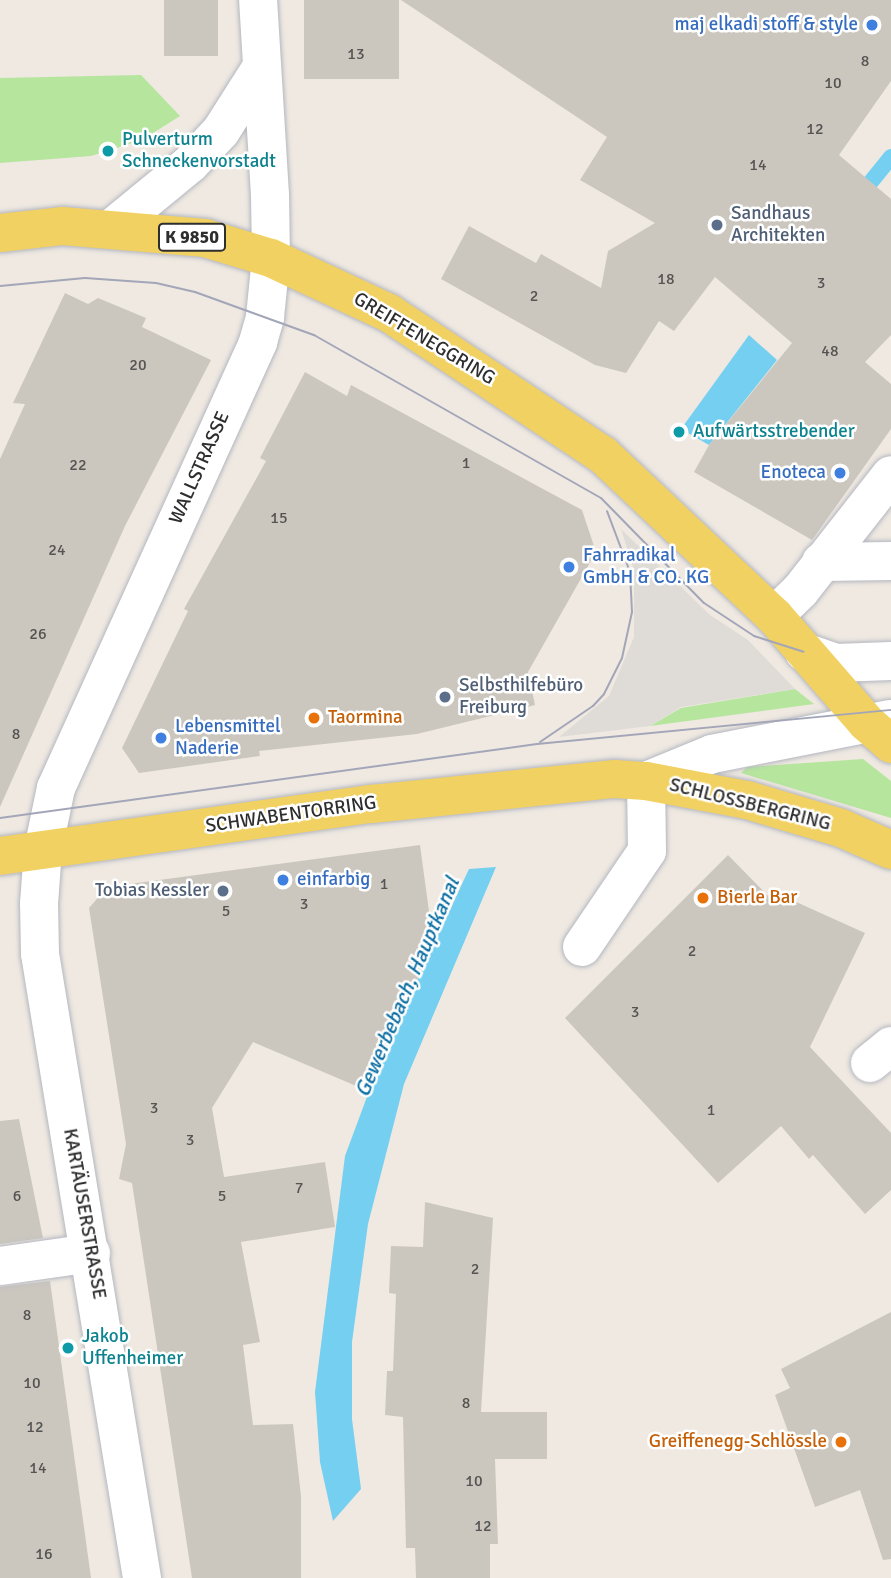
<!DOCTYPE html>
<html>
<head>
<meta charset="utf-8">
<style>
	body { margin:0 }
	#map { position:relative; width:891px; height:1578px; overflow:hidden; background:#efe9e1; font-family:Signika,sans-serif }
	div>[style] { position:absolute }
	.green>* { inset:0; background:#b6e59e }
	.plaza>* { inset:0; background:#dfdcd8 }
	.water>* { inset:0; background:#75cff0 }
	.stream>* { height:16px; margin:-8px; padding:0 8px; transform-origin:8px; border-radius:8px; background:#75cff0 }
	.building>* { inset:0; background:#cbc7bf; transform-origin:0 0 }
	.roads { filter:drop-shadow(0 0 2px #b4b7c1) drop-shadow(0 0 2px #b4b7c1) }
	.minor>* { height:38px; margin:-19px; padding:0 19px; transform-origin:19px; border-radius:19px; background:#fff }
	.major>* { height:38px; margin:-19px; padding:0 19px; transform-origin:19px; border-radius:19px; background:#f2d163 }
	.tram>* { height:2px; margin:-1px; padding:0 1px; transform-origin:1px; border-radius:1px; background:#a3a6b8 }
	.dots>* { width:19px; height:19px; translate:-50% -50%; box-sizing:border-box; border:4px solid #fff; border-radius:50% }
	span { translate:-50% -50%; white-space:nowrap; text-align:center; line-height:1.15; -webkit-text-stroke:5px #fff; paint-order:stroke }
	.number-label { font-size:16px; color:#555452 }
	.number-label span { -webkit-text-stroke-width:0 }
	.shield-label span { padding:2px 5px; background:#fff; border:2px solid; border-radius:5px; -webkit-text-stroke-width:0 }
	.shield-label { font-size:18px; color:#2e2e2e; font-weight:700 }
	.shop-label { font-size:19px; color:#366cbe }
	.right { translate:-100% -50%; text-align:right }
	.left { translate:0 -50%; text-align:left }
	.culture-label { font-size:19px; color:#0d838f }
	.service-label { font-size:19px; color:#4e5e75 }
	.street-label { font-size:19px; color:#2e2e2e }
	.food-label { font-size:19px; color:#c56008 }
	.water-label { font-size:21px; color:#0d6fa3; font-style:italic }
</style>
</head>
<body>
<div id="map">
	<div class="green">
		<i style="clip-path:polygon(141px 75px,180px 116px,142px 140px,91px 156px,0 163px,0 78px)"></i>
		<i style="clip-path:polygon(795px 689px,814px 704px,650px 726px,681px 708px)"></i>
		<i style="clip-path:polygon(863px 759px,891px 781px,891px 818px,741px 773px,747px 767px)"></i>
	</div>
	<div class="plaza">
		<i style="clip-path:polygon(621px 529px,710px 615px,748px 640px,795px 689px,681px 707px,650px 726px,559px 737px,609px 696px,634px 637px,634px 570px)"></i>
	</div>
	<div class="water">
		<i style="clip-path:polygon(749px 335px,777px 360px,709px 445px,681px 429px)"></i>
		<i style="clip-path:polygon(496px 867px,404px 1084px,368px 1224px,352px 1342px,352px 1419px,361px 1489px,333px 1521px,320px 1462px,315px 1392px,345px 1156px,384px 1051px,469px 869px)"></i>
	</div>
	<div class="stream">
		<i style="left:857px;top:199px;width:54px;rotate:-51deg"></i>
	</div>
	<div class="building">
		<i style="left:164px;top:0;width:54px;height:56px"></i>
		<i style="left:304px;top:0;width:95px;height:79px"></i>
		<i style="clip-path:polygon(401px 0,891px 0,891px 81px,839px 155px,891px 199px,891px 335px,865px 362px,891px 384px,891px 429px,812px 540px,694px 472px,709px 445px,792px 343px,715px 277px,674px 331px,659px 321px,626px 373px,595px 365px,441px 279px,469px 226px,536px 263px,541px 254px,601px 288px,608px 251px,655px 223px,580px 180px,607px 137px)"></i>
		<i style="clip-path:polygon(65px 293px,88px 304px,98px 298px,146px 318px,142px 327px,211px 360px,125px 526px,0 807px,0 459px,25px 404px,13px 403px)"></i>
		<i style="clip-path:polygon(305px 372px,347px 396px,351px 385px,582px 510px,596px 552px,528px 672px,535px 705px,417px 734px,259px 751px,260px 756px,139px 773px,122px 748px,188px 611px,184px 609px,266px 461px,260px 458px)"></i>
		<i style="clip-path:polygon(420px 845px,431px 926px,440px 930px,384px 1051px,377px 1047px,361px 1088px,253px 1042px,212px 1108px,224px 1177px,325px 1162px,335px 1227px,241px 1242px,260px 1342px,243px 1345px,253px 1425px,293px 1424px,301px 1496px,301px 1578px,192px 1578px,132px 1183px,119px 1179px,126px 1144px,89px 908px,107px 887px)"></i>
		<i style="clip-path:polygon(728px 855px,770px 898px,774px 892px,865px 933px,810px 1047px,891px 1133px,891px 1190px,865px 1214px,813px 1155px,809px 1159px,781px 1126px,718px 1183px,565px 1018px)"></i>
		<i style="clip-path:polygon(19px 1119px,43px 1238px,0 1244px,0 1121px)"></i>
		<i style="clip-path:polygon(425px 1202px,493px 1218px,481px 1412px,547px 1412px,547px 1459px,495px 1459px,498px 1544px,490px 1544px,490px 1578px,416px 1578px,415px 1548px,406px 1548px,403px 1417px,385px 1415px,387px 1371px,393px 1371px,396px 1294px,389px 1293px,391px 1246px,423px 1247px)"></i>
		<i style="clip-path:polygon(50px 1281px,91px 1578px,0 1578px,0 1287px)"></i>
		<i style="clip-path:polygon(891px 1312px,891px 1559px,883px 1560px,860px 1490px,815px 1507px,775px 1395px,790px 1388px,781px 1369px)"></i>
	</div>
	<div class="roads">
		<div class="minor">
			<i style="left:112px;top:228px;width:101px;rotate:-39.4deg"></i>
			<i style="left:190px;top:164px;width:45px;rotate:-46.8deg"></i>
			<i style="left:221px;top:131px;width:75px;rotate:-57.6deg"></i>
			<i style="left:821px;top:562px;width:70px;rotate:-0.8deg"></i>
			<i style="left:774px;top:616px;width:36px;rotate:-44deg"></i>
			<i style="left:800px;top:591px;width:147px;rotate:-51.9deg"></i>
			<i style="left:804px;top:652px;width:34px;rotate:19deg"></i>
			<i style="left:836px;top:663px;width:55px;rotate:-2.1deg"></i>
			<i style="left:582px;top:947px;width:116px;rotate:-55.9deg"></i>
			<i style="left:647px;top:851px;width:70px;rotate:-90.8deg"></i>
			<i style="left:646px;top:781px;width:71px;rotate:-22.2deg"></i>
			<i style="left:712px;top:754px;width:182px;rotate:-11.1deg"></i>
			<i style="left:870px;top:1063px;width:27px;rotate:-39deg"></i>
			<i style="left:0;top:1266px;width:92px;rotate:-8.1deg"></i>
			<i style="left:142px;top:1578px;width:632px;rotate:-99.28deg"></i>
			<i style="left:40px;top:954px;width:50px;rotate:-91.1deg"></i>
			<i style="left:39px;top:904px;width:54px;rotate:-85.8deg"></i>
			<i style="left:43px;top:850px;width:63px;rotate:-78.2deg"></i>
			<i style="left:56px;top:788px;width:490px;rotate:-65.6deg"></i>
			<i style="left:258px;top:342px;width:26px;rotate:-74deg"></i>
			<i style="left:265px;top:317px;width:59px;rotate:-84.2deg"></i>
			<i style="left:271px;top:258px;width:63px;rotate:-90.9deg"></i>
			<i style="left:270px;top:195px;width:195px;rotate:-93.5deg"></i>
		</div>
		<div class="major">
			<i style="left:0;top:233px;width:62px;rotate:-6.4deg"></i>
			<i style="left:62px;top:226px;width:144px;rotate:4.8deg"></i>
			<i style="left:205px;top:238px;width:69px;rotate:16.9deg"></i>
			<i style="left:271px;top:258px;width:130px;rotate:25deg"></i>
			<i style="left:389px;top:313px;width:257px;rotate:33.6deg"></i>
			<i style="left:603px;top:455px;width:235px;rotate:43.3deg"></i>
			<i style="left:774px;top:616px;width:142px;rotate:49deg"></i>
			<i style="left:867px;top:723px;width:32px;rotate:41deg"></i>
			<i style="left:0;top:856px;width:376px;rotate:-8deg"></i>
			<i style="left:372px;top:804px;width:244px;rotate:-5.9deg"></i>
			<i style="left:615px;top:779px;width:31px;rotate:4deg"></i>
			<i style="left:646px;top:781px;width:103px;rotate:10.7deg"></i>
			<i style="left:747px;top:800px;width:98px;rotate:16.6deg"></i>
			<i style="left:841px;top:828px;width:55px;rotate:23.7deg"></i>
		</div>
	</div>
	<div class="tram">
		<i style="left:0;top:286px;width:85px;rotate:-5.4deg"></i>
		<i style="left:85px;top:278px;width:71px;rotate:4deg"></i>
		<i style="left:156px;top:283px;width:40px;rotate:13deg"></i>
		<i style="left:195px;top:292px;width:127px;rotate:19.9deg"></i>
		<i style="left:314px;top:335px;width:330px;rotate:29.6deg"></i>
		<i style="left:601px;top:498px;width:147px;rotate:45.6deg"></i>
		<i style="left:704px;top:603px;width:60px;rotate:33.4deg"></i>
		<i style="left:754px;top:636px;width:52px;rotate:17.7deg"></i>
		<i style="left:540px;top:742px;width:64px;rotate:-34.2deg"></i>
		<i style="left:593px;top:706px;width:16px;rotate:-47deg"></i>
		<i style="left:604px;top:694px;width:40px;rotate:-63.4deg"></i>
		<i style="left:622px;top:658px;width:47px;rotate:-77.7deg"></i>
		<i style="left:632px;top:612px;width:40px;rotate:-92.9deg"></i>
		<i style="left:630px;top:572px;width:65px;rotate:-110.7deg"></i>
		<i style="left:0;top:818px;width:542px;rotate:-7.85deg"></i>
		<i style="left:537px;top:744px;width:356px;rotate:-5.5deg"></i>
	</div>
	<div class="dots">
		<i style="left:872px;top:25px;background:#3f7fe0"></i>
		<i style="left:108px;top:151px;background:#0f9aa8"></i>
		<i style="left:717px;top:225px;background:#5c6f8a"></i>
		<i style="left:679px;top:432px;background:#0f9aa8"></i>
		<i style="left:840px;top:473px;background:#3f7fe0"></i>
		<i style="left:569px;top:567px;background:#3f7fe0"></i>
		<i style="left:445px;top:697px;background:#5c6f8a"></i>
		<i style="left:314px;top:718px;background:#e8710a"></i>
		<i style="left:161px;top:738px;background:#3f7fe0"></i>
		<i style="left:283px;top:880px;background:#3f7fe0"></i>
		<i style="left:223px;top:891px;background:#5c6f8a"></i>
		<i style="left:703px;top:898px;background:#e8710a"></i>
		<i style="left:68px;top:1348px;background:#0f9aa8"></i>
		<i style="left:841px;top:1442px;background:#e8710a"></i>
	</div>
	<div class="number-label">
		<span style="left:356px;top:54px">13</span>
		<span style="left:865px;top:61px">8</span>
		<span style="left:833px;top:83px">10</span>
		<span style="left:815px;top:129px">12</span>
		<span style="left:758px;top:165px">14</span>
		<span style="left:666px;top:279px">18</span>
		<span style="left:821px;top:283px">3</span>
		<span style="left:534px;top:296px">2</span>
		<span style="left:830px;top:351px">48</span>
		<span style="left:138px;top:365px">20</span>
		<span style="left:466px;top:463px">1</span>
		<span style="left:78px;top:465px">22</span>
		<span style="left:279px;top:518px">15</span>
		<span style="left:57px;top:550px">24</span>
		<span style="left:38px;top:634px">26</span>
		<span style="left:16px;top:734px">8</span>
		<span style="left:384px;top:884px">1</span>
		<span style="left:304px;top:904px">3</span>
		<span style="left:226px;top:911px">5</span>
		<span style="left:692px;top:951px">2</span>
		<span style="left:635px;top:1012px">3</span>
		<span style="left:154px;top:1108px">3</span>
		<span style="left:711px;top:1110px">1</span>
		<span style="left:190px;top:1140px">3</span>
		<span style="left:299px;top:1188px">7</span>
		<span style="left:17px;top:1196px">6</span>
		<span style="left:222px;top:1196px">5</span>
		<span style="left:475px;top:1269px">2</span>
		<span style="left:27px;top:1315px">8</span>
		<span style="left:32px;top:1383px">10</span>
		<span style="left:466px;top:1403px">8</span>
		<span style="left:35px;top:1427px">12</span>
		<span style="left:38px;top:1468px">14</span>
		<span style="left:474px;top:1481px">10</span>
		<span style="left:483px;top:1526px">12</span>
		<span style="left:44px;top:1554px">16</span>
	</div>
	<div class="shield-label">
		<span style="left:192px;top:237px">K 9850</span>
	</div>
	<div class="shop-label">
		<span class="right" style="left:858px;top:25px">maj elkadi stoff &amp; style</span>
		<span class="right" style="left:826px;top:473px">Enoteca</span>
		<span class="left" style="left:583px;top:567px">Fahrradikal<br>GmbH &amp; CO. KG</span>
		<span class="left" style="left:175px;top:738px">Lebensmittel<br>Naderie</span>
		<span class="left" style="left:297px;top:880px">einfarbig</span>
	</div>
	<div class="culture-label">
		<span class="left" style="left:122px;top:151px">Pulverturm<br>Schneckenvorstadt</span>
		<span class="left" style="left:693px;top:432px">Aufwärtsstrebender</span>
		<span class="left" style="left:82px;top:1348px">Jakob<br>Uffenheimer</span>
	</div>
	<div class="service-label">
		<span class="left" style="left:731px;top:225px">Sandhaus<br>Architekten</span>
		<span class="left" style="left:459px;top:697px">Selbsthilfebüro<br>Freiburg</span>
		<span class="right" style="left:209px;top:891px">Tobias Kessler</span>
	</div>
	<div class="street-label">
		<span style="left:424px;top:339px;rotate:31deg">GREIFFENEGGRING</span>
		<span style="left:200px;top:468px;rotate:-66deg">WALLSTRASSE</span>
		<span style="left:750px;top:805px;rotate:14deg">SCHLOSSBERGRING</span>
		<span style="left:291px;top:815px;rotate:-8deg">SCHWABENTORRING</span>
		<span style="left:84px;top:1214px;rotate:80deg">KARTÄUSERSTRASSE</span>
	</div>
	<div class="food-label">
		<span class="left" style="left:328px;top:718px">Taormina</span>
		<span class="left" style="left:717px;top:898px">Bierle Bar</span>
		<span class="right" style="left:827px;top:1442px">Greiffenegg-Schlössle</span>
	</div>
	<div class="water-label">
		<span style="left:407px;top:987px;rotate:-67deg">Gewerbebach, Hauptkanal</span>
	</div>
</div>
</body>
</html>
